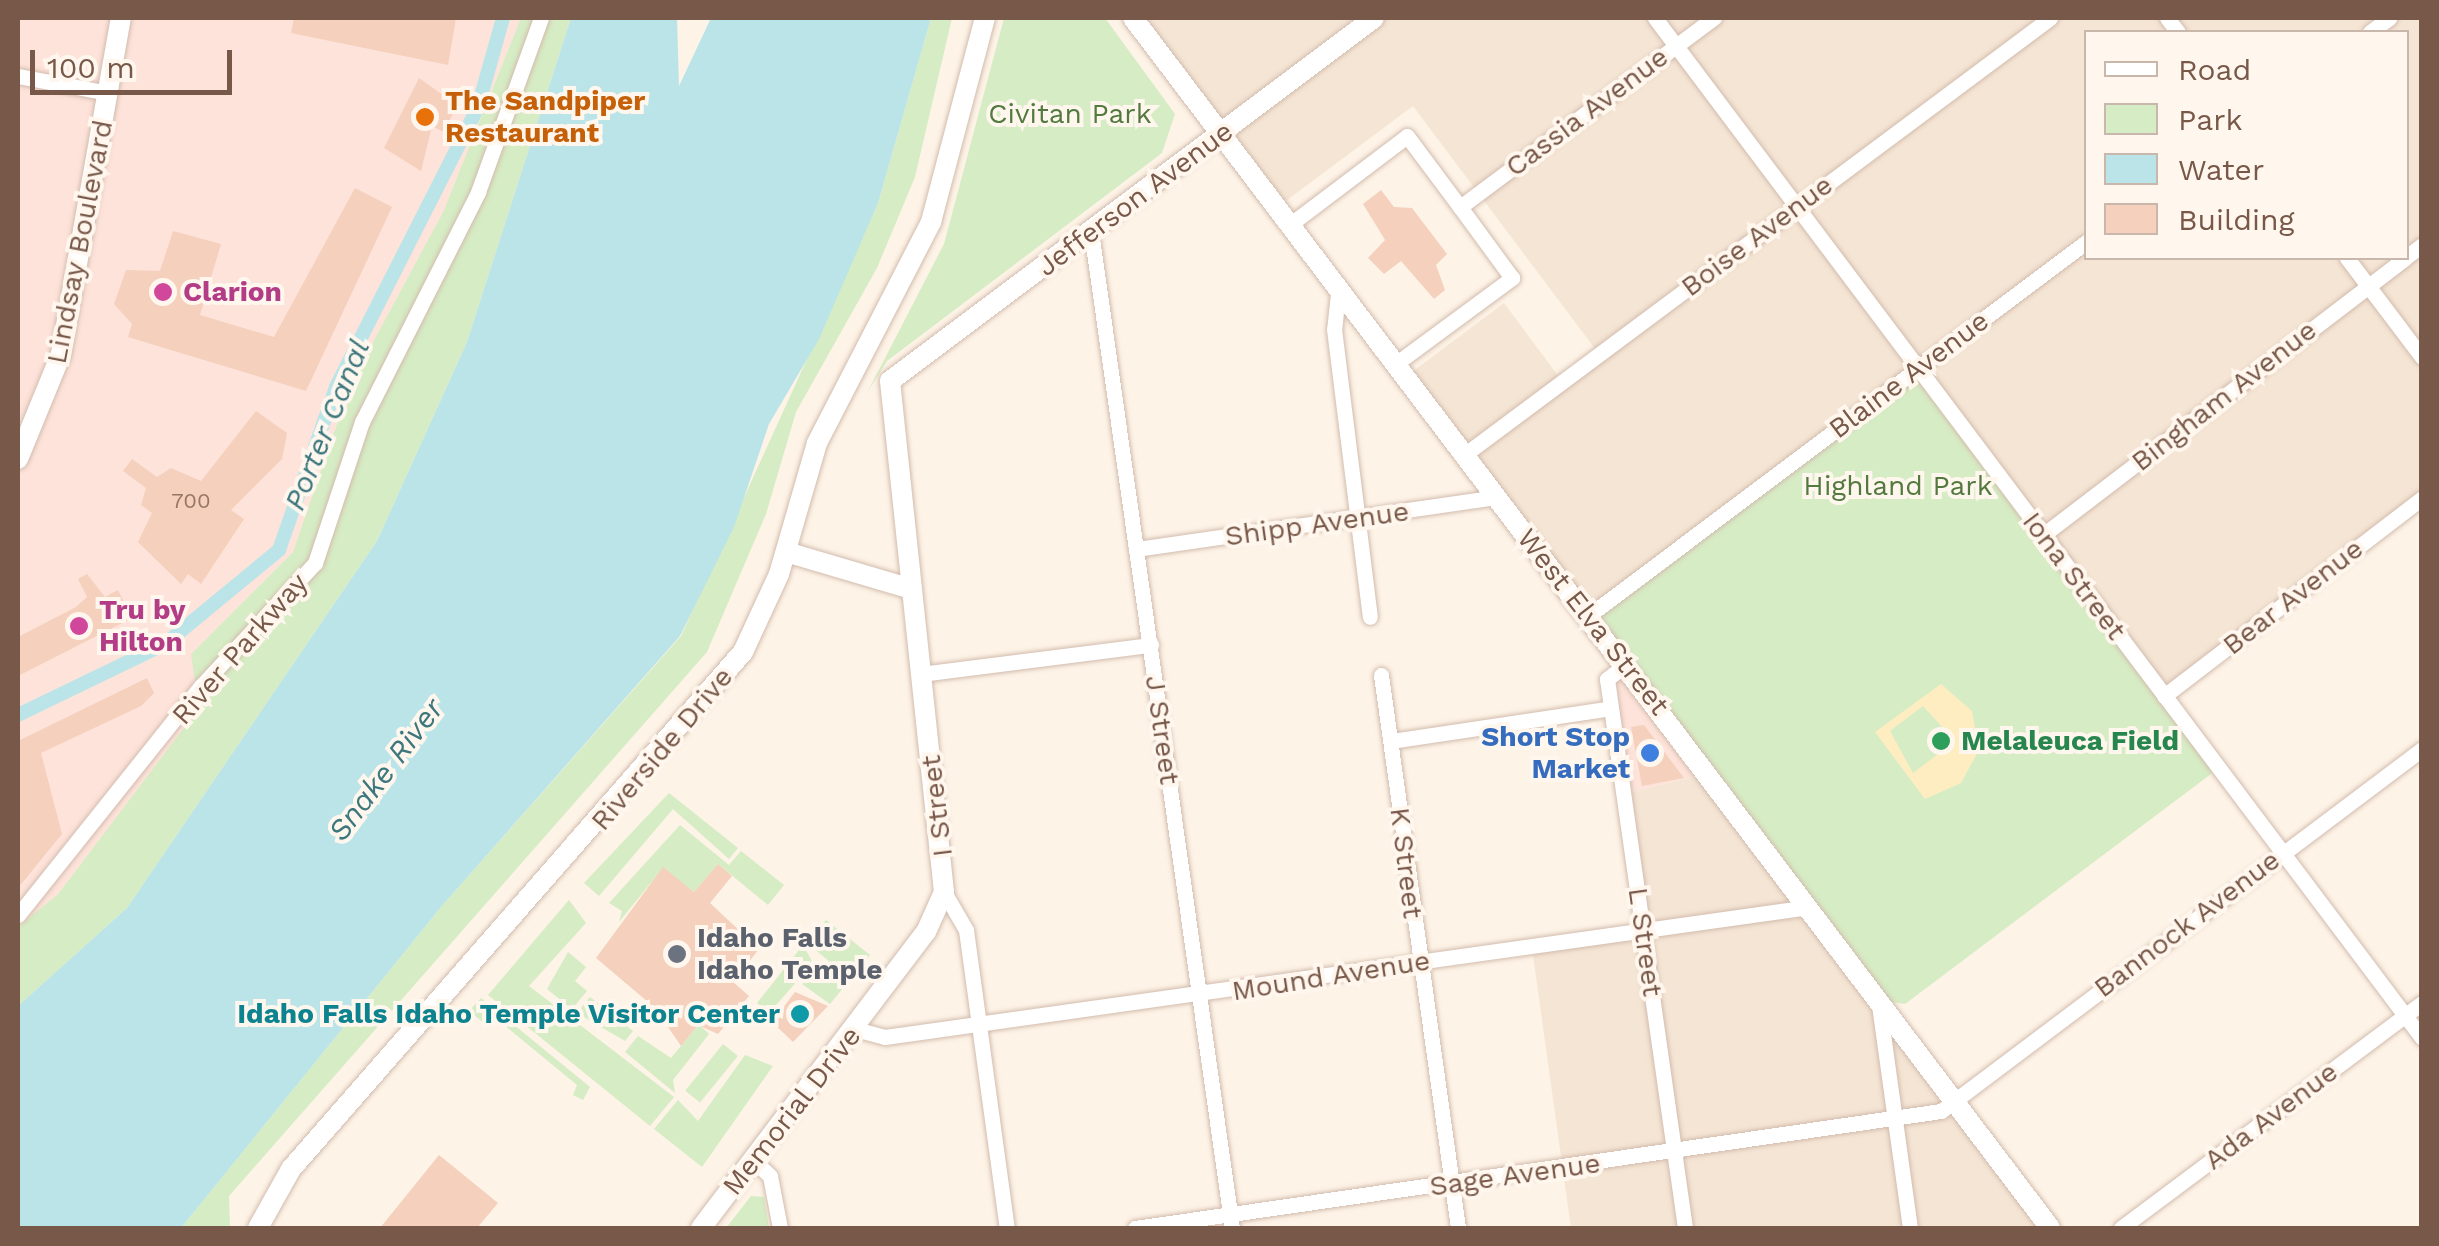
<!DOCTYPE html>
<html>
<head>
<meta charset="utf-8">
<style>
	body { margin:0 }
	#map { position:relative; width:2439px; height:1246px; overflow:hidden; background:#fdf3e6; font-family:"Work Sans",sans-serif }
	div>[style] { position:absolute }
	.residential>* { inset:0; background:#f5e5d4 }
	.commercial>* { inset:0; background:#fee3da }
	.green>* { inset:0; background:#d6ecc4; transform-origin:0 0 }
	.sand>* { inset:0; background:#feedc0 }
	.water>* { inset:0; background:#bae4e8 }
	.canal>* { height:14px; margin:-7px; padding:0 7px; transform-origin:7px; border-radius:7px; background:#bae4e8 }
	.building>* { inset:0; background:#f4d0bd }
	.roads { filter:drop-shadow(0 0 2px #d2bcae) drop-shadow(0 0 2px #d2bcae) }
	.street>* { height:15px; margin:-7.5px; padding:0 7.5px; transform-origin:7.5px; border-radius:7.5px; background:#fff }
	.secondary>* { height:20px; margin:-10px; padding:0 10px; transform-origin:10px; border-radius:10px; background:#fff }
	.dots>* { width:28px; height:28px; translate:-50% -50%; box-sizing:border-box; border:5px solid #fff7ee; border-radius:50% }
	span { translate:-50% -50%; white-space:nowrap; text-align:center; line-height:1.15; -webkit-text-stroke:8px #fff7ee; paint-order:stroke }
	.number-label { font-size:22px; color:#977666 }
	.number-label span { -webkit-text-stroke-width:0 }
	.food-label { font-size:28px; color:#c56008; font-weight:700 }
	.left { translate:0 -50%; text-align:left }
	.street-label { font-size:28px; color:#785849 }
	.park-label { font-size:28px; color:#52793e }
	.hotel-label { font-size:28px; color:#b23c85; font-weight:700 }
	.shop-label { font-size:28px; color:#366cbe; font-weight:700 }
	.right { translate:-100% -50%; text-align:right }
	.leisure-label { font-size:28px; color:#27864d; font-weight:700 }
	.worship-label { font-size:28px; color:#5b616d; font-weight:700 }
	.culture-label { font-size:28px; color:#0d838f; font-weight:700 }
	.water-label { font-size:30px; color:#3c777e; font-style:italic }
	.frame { position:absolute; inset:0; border:20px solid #785849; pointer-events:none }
	.legend { position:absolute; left:2084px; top:30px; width:325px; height:230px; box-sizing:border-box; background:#fff7ee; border:2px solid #c9b7ac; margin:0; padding:12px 18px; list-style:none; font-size:30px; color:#785849 }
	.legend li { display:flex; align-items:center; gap:20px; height:50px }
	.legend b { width:50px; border:2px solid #c9b7ac }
	.scale { position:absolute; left:30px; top:50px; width:202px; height:45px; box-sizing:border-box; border:5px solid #785849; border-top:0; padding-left:12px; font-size:30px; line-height:35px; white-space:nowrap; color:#785849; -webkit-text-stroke:8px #fff7ee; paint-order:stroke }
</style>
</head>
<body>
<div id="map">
	<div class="residential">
		<i style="clip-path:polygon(evenodd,1132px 18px,2421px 18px,2421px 498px,2164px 696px,1588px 616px,1404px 378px,1504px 303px,1562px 381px,1599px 354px,1413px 106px,1275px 209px,1132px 18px,2086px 32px,2406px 32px,2406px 258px,2086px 258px,2086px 32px)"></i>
		<i style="clip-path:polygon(1708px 773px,2050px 1228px,1571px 1228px,1532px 948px,1643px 932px,1624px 794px)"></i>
	</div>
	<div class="commercial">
		<i style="clip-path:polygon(18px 18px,521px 18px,443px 212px,351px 383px,293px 552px,192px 653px,199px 708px,58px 894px,18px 927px)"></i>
		<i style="clip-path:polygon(1625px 665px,1708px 773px,1624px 794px,1607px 679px)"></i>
	</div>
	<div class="green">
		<i style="clip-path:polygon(521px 18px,571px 18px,467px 342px,377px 541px,127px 908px,18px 1006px,18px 927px,58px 894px,199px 708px,191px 654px,293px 552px,351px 383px,443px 212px)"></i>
		<i style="clip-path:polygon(931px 18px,952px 18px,915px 177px,877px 268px,796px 412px,766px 514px,707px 652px,229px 1196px,230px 1228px,181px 1228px,441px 907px,681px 636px,878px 203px)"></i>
		<i style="clip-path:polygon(1004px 18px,1105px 18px,1175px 114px,1162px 153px,887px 361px,867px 393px,944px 244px)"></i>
		<i style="clip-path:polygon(1918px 368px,2219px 768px,1905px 1004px,1878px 1000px,1588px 616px)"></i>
		<i style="clip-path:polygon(669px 793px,738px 848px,729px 859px,673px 809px,599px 896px,584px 883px)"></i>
		<i style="clip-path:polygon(680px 825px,729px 865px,741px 851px,784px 885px,768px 905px,718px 864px,694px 892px,663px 868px,619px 922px,622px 911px,609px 903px)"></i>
		<i style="clip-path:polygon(569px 900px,586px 923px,529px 986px,674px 1097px,650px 1126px,488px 995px)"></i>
		<i style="clip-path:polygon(826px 920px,870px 955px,830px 1004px,802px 984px,829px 961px,807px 943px)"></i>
		<i style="clip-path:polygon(803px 945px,813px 963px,769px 1013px,757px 1003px)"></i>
		<i style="clip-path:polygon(568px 952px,586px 967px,575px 981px,587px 991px,572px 1009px,547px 989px)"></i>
		<i style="clip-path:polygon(590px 997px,633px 1031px,625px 1041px,577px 1013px)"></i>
		<i style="clip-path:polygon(481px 998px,590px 1087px,583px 1100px,573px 1095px,577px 1085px,493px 1016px,484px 1023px,469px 1011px)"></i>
		<i style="clip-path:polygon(699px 1024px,709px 1034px,673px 1080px,675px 1093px,625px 1052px,638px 1036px,671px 1058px)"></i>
		<i style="left:723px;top:1044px;width:19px;height:60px;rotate:39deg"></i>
		<i style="clip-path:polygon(745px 1055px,773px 1066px,702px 1167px,654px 1129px,678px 1100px,698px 1121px)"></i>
		<i style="clip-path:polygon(751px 1196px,764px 1197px,769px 1228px,726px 1228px)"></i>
	</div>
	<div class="sand">
		<i style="clip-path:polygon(evenodd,1941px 684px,1972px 711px,1979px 750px,1961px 783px,1925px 799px,1875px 732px,1941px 684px,1923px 706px,1955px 741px,1913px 773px,1890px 731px,1923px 706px)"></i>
	</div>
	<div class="water">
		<i style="clip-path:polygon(571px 18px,677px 18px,679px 86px,711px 18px,931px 18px,878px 203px,819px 339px,769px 424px,734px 527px,680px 636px,441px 907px,181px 1228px,18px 1228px,18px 1006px,127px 908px,377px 541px,467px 342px)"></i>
	</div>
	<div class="canal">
		<i style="left:18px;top:715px;width:163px;rotate:-25.8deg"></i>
		<i style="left:165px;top:644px;width:148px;rotate:-39.5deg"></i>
		<i style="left:279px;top:550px;width:173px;rotate:-70.7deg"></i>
		<i style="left:336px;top:387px;width:314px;rotate:-63.1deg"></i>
		<i style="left:478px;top:107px;width:92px;rotate:-74.3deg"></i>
	</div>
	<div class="building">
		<i style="clip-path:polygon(294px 18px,456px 18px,448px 65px,291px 33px)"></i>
		<i style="clip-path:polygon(419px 78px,457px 105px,444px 132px,432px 126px,421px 171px,384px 148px)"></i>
		<i style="clip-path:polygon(355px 188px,392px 207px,306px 391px,128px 337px,132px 324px,114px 304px,126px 270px,160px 271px,173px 231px,221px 244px,200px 315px,274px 337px)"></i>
		<i style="clip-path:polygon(1381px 190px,1394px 207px,1412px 208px,1447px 254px,1436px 265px,1445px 290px,1434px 299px,1401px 261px,1384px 274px,1368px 258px,1385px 240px,1363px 204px)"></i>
		<i style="clip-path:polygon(256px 411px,287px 433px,282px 459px,231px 510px,244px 519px,201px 584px,188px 574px,181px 584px,138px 542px,152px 513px,141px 505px,146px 488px,123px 471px,132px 459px,157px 477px,171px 468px,201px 481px)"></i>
		<i style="clip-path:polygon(87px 574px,105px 597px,118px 590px,132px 618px,18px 676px,18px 637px,76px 607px,87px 597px,78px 579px)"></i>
		<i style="clip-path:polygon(147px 678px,154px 693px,141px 706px,41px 753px,62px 834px,18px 888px,18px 741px)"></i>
		<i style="clip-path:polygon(1644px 725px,1684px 778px,1642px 786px,1631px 727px)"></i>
		<i style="clip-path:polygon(718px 864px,732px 876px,710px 903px,759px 949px,733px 982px,749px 996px,718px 1034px,698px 1025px,681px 1046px,655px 1008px,596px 958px,663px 867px,694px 892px)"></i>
		<i style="clip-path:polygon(795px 992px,828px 1006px,793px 1042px,772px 1022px)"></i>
		<i style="clip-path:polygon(439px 1155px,498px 1203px,477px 1228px,380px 1228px)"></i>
	</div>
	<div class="roads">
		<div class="street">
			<i style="left:1655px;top:18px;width:1276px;rotate:53.06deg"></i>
			<i style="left:2167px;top:18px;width:18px;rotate:52deg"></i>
			<i style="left:2370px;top:32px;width:24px;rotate:-36deg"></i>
			<i style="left:18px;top:76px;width:92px;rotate:10.7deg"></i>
			<i style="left:1288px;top:226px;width:149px;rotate:-37.1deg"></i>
			<i style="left:1407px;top:136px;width:89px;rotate:53.3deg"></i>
			<i style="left:1460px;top:207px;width:317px;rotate:-36.7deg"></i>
			<i style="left:1091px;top:231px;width:1007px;rotate:81.95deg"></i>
			<i style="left:2406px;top:257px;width:20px;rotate:-37deg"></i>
			<i style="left:2347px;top:258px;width:124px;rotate:52.9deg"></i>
			<i style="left:1338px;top:293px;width:36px;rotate:96deg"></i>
			<i style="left:1334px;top:329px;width:290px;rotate:82.9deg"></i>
			<i style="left:1394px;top:365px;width:147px;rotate:-36.4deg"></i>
			<i style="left:1512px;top:278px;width:88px;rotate:-126.2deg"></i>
			<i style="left:1464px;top:455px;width:731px;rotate:-36.71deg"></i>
			<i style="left:2043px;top:535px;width:456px;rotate:-37.4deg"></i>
			<i style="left:1136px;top:549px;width:365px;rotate:-8.2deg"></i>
			<i style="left:1588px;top:616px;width:623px;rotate:-36.91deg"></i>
			<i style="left:1625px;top:665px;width:23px;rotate:142deg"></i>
			<i style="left:1607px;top:679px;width:555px;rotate:81.91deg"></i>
			<i style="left:920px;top:674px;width:233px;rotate:-7.2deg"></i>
			<i style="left:1381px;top:675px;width:558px;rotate:82.07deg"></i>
			<i style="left:2164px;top:696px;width:325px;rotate:-37.5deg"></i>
			<i style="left:1391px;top:741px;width:222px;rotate:-8.5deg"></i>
			<i style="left:944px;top:892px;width:44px;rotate:59.9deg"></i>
			<i style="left:966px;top:930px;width:301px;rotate:82.2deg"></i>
			<i style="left:18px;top:915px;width:293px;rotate:-51.4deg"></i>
			<i style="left:201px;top:686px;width:168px;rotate:-47.2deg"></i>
			<i style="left:315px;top:563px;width:149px;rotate:-71.6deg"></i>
			<i style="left:362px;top:422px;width:258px;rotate:-63.2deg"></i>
			<i style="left:478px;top:192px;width:185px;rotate:-70.1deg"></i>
			<i style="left:1879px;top:1005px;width:225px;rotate:82.1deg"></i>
			<i style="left:855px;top:1029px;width:31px;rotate:15deg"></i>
			<i style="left:885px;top:1037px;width:933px;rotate:-8.01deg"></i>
			<i style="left:754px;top:1161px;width:22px;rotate:43deg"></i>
			<i style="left:770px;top:1176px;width:53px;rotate:79.1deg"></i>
			<i style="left:1135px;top:1228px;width:814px;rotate:-8.26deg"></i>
			<i style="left:1941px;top:1111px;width:602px;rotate:-36.97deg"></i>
			<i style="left:2121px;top:1228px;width:376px;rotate:-36.8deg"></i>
		</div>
		<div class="secondary">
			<i style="left:1133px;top:18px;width:1518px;rotate:52.84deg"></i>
			<i style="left:18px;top:459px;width:113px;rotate:-67.7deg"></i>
			<i style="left:61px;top:354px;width:341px;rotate:-79.9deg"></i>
			<i style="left:786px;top:552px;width:131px;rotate:16.4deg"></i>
			<i style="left:258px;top:1228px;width:68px;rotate:-60.8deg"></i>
			<i style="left:291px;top:1169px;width:687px;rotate:-48.84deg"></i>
			<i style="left:743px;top:652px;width:86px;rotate:-65.2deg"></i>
			<i style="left:779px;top:574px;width:136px;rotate:-73.8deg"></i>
			<i style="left:817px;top:443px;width:249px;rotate:-62.7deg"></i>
			<i style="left:931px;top:222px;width:211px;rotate:-75.2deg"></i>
			<i style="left:701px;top:1228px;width:372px;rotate:-52.8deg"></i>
			<i style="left:926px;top:932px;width:44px;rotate:-65.8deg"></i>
			<i style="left:944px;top:892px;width:514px;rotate:-96.03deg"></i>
			<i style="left:890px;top:381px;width:605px;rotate:-36.87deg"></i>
		</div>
	</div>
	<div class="dots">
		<i style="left:425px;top:117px;background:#e8710a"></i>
		<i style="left:163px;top:292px;background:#d1479c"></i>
		<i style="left:79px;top:626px;background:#d1479c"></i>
		<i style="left:1941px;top:741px;background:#2e9e5b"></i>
		<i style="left:1650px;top:753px;background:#3f7fe0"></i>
		<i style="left:677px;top:954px;background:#6b7280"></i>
		<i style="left:800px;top:1014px;background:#0f9aa8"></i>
	</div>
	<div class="number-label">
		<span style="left:191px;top:501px">700</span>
	</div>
	<div class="food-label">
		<span class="left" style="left:445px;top:117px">The Sandpiper<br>Restaurant</span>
	</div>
	<div class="street-label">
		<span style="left:1587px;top:112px;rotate:-37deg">Cassia Avenue</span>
		<span style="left:1135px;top:199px;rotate:-37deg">Jefferson Avenue</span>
		<span style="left:1757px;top:236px;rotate:-37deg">Boise Avenue</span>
		<span style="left:80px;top:242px;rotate:-79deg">Lindsay Boulevard</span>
		<span style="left:1909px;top:375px;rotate:-37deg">Blaine Avenue</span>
		<span style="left:2224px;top:396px;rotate:-38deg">Bingham Avenue</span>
		<span style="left:1317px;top:524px;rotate:-8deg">Shipp Avenue</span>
		<span style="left:2074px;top:576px;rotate:53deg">Iona Street</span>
		<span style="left:2293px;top:597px;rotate:-38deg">Bear Avenue</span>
		<span style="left:1593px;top:622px;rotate:52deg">West Elva Street</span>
		<span style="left:240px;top:649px;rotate:-49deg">River Parkway</span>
		<span style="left:1162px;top:730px;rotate:82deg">J Street</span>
		<span style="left:662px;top:749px;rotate:-50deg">Riverside Drive</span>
		<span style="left:937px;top:806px;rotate:-97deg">I Street</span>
		<span style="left:1406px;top:863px;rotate:83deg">K Street</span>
		<span style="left:2187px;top:924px;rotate:-37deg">Bannock Avenue</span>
		<span style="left:1645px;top:942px;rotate:82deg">L Street</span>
		<span style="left:1331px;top:976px;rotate:-9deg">Mound Avenue</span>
		<span style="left:792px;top:1111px;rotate:-52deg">Memorial Drive</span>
		<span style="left:2271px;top:1116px;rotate:-37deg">Ada Avenue</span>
		<span style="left:1515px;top:1175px;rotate:-8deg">Sage Avenue</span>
	</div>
	<div class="park-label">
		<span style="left:1070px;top:114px">Civitan Park</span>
		<span style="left:1898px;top:486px">Highland Park</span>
	</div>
	<div class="hotel-label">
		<span class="left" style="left:183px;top:292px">Clarion</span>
		<span class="left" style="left:99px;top:626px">Tru by<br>Hilton</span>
	</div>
	<div class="shop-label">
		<span class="right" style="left:1630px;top:753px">Short Stop<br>Market</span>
	</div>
	<div class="leisure-label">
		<span class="left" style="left:1961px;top:741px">Melaleuca Field</span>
	</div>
	<div class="worship-label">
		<span class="left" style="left:697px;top:954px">Idaho Falls<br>Idaho Temple</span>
	</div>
	<div class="culture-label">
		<span class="right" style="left:780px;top:1014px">Idaho Falls Idaho Temple Visitor Center</span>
	</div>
	<div class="water-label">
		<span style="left:327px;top:425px;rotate:-68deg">Porter Canal</span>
		<span style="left:386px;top:770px;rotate:-53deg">Snake River</span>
	</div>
	<div class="frame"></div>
	<ul class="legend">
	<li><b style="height:12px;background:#fff"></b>Road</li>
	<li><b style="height:28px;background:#d6ecc4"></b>Park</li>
	<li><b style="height:28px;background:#bae4e8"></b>Water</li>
	<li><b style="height:28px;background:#f4d0bd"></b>Building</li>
	</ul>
	<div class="scale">100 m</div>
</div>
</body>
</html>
